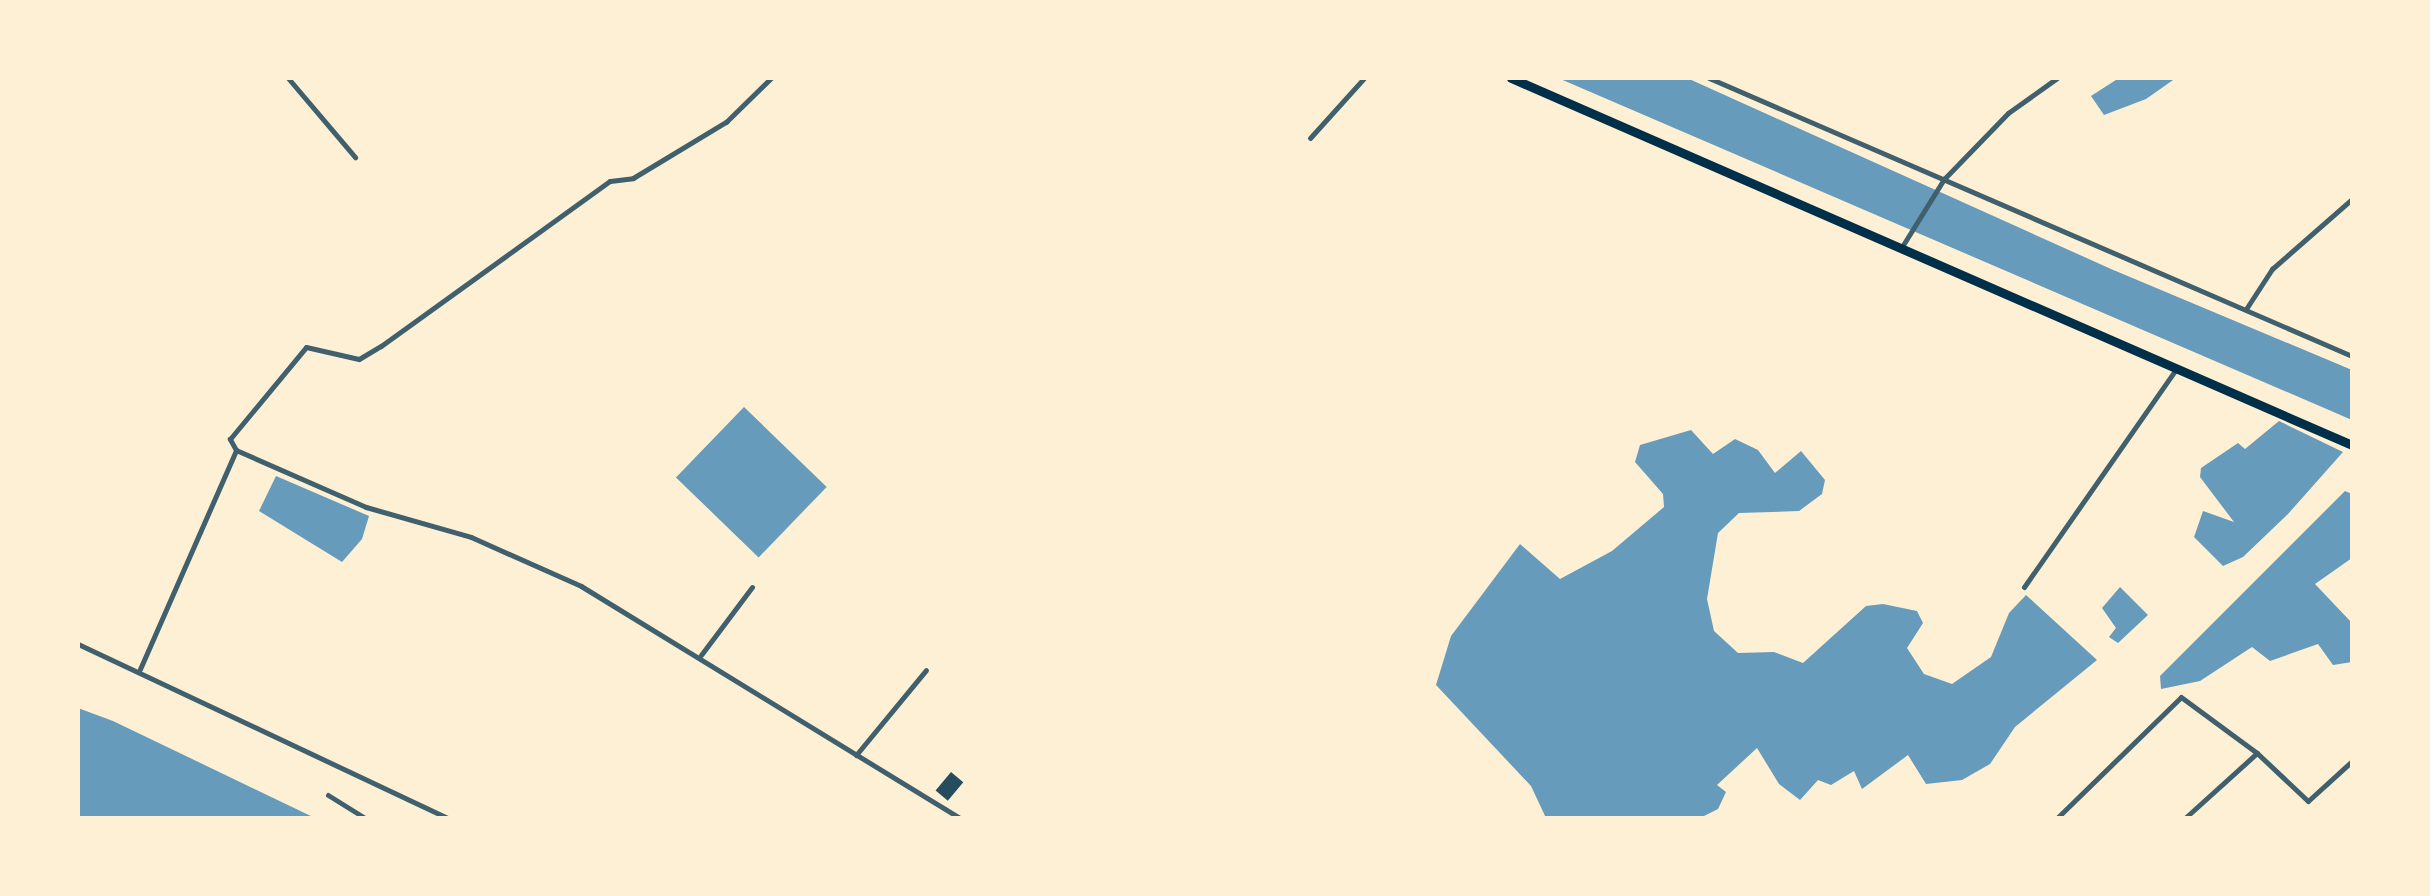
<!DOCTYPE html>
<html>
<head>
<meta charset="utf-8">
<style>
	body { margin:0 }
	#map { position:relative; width:2430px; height:896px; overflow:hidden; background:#fdf0d5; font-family:Barlow,sans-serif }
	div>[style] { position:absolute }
	.water>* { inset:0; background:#669bbc; transform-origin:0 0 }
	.building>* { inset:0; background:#264d5e; transform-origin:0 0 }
	.minor>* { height:5px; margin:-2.5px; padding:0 2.5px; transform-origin:2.5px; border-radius:2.5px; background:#3f606c }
	.primary>* { height:9px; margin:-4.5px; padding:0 4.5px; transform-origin:4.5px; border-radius:4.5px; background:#003049 }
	span { translate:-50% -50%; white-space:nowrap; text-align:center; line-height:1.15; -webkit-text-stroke:10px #fdf0d5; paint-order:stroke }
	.frame { position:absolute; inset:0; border:80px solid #fdf0d5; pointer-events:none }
</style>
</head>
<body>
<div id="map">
	<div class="water">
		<i style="clip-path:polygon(1558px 78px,1687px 78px,2111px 269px,2352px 370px,2352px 420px)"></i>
		<i style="clip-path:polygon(2119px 78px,2176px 78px,2146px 99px,2104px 115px,2091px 96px)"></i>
		<i style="left:744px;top:407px;width:115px;height:98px;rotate:44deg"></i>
		<i style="clip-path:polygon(2279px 421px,2343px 452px,2288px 514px,2243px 557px,2223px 566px,2194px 537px,2203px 511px,2234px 522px,2200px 477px,2201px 468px,2238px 443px,2245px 449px)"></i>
		<i style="clip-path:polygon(1691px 430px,1713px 454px,1735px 439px,1758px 450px,1775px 473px,1801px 451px,1825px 480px,1822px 494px,1799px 511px,1739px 513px,1718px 533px,1707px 599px,1714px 631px,1738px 653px,1774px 652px,1803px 663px,1866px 606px,1883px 604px,1917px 611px,1923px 623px,1907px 648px,1924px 674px,1952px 684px,1991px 657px,2009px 613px,2026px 595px,2097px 660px,2015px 727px,1990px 764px,1962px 780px,1926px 784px,1908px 755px,1862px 789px,1854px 771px,1831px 785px,1818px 780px,1800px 800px,1779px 784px,1757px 748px,1717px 785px,1726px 792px,1718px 809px,1700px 818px,1546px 818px,1531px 786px,1436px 685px,1451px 636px,1520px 544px,1560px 579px,1612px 551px,1664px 507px,1663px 494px,1635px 462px,1640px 445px)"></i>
		<i style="clip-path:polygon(276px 476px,369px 516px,362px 539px,342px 562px,259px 511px)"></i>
		<i style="clip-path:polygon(2345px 491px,2352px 494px,2352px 558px,2315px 584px,2352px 623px,2352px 662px,2333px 665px,2318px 644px,2270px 661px,2252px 647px,2200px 681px,2161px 689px,2160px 676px)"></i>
		<i style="clip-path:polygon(2120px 587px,2148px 615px,2118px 643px,2109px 637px,2116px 628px,2102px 608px)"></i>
		<i style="clip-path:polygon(78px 708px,113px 721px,315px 818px,78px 818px)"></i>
	</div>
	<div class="building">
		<i style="left:951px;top:772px;width:16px;height:24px;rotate:40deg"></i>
	</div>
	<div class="minor">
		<i style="left:288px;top:78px;width:104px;rotate:49.7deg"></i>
		<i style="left:1709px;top:78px;width:701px;rotate:23.38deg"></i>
		<i style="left:1310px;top:138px;width:81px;rotate:-48deg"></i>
		<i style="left:1903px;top:245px;width:78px;rotate:-58.2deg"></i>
		<i style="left:1944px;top:179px;width:92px;rotate:-45.9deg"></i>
		<i style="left:2008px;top:113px;width:60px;rotate:-35.5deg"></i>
		<i style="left:2246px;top:309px;width:48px;rotate:-57deg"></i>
		<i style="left:2272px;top:269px;width:106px;rotate:-41.2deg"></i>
		<i style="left:236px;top:450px;width:13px;rotate:-119deg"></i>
		<i style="left:230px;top:439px;width:119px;rotate:-50.4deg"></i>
		<i style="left:306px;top:347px;width:54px;rotate:12.8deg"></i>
		<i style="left:359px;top:359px;width:26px;rotate:-31deg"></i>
		<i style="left:381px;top:346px;width:282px;rotate:-35.8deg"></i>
		<i style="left:610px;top:181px;width:23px;rotate:-7deg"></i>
		<i style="left:633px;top:178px;width:109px;rotate:-31.1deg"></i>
		<i style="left:726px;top:122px;width:63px;rotate:-44.4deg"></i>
		<i style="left:2024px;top:587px;width:266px;rotate:-55.1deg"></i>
		<i style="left:78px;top:644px;width:409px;rotate:25.2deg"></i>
		<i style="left:701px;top:655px;width:85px;rotate:-53.1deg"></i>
		<i style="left:140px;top:669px;width:239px;rotate:-66.3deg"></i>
		<i style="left:236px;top:450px;width:142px;rotate:23.7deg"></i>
		<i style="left:366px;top:507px;width:109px;rotate:15.9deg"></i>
		<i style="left:471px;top:537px;width:120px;rotate:24deg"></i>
		<i style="left:581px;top:586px;width:444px;rotate:31.5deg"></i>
		<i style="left:856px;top:755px;width:110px;rotate:-50.5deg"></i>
		<i style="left:328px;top:795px;width:44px;rotate:31.9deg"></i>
		<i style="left:2057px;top:818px;width:173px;rotate:-44.3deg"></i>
		<i style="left:2181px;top:697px;width:94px;rotate:36.4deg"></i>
		<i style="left:2185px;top:818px;width:97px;rotate:-42.1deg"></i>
		<i style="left:2257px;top:753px;width:70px;rotate:43.3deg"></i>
		<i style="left:2308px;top:801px;width:59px;rotate:-42.3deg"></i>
	</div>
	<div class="primary">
		<i style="left:1511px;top:78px;width:918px;rotate:23.58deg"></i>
	</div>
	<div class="frame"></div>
</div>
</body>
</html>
